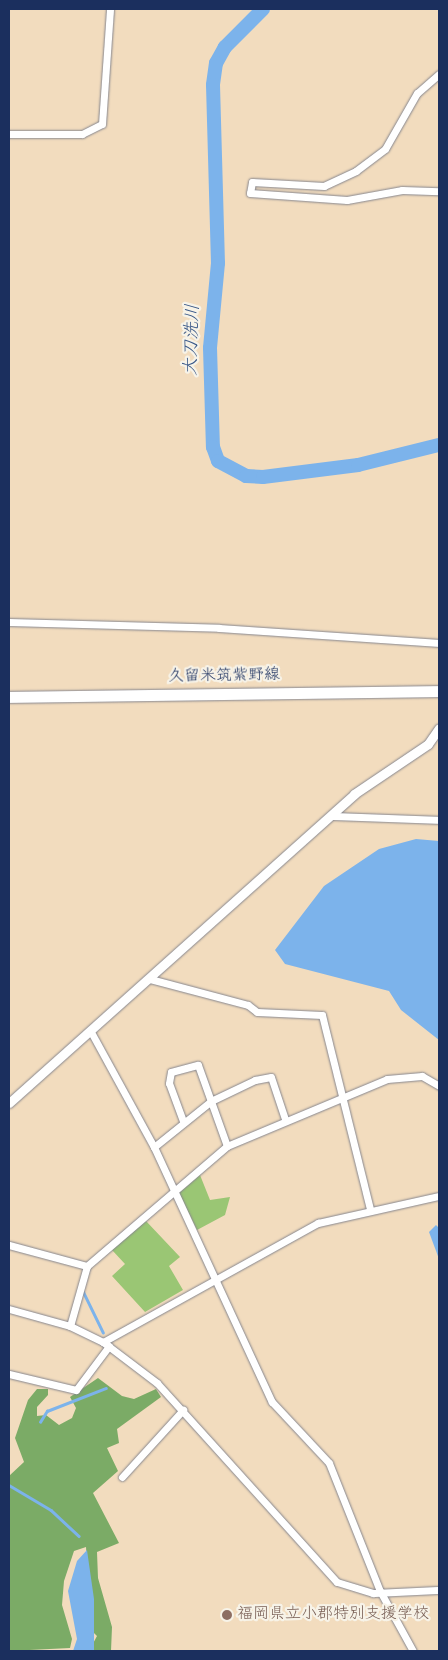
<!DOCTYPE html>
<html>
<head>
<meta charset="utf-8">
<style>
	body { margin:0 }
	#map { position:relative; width:448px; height:1660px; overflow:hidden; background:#f2dcbe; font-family:Dekko,"Klee One",sans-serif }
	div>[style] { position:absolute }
	.green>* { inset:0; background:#9ac674 }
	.forest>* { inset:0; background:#7bab66 }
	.water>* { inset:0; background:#7cb3eb }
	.stream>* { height:2.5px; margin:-1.25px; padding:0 1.25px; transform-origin:1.25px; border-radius:1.25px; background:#7cb3eb }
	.river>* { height:14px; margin:-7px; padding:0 7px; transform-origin:7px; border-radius:7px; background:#7cb3eb }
	.roads { filter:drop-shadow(0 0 1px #86868e) drop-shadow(0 0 1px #86868e) }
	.minor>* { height:7px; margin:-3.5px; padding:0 3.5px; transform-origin:3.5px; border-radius:3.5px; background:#fff }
	.tertiary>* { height:9px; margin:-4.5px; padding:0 4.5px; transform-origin:4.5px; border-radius:4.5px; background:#fff }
	.primary>* { height:11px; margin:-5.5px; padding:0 5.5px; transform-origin:5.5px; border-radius:5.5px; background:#fff }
	.dots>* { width:14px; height:14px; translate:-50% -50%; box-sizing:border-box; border:2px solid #f7f3e8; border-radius:50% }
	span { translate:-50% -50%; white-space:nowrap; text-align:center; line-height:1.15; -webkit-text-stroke:4.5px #f7f3e8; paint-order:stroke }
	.street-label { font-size:16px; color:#1b2f5e }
	.education-label { font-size:16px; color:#785e54 }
	.left { translate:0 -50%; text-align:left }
	.water-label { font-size:18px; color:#385788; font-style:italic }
	.frame { position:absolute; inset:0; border:10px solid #1b2f5e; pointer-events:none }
</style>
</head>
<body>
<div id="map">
	<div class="green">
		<i style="clip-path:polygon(200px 1175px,210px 1200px,230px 1197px,225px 1215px,197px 1230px,179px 1193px)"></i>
		<i style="clip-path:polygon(146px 1221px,180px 1257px,169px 1266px,183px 1290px,145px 1312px,112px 1276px,125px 1264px,112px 1250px)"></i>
	</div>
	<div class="forest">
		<i style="clip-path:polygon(98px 1378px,122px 1396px,134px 1399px,156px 1389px,161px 1397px,117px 1429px,119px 1443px,107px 1448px,118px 1471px,93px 1493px,119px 1543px,97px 1552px,98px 1578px,112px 1627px,111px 1651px,89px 1651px,97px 1636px,91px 1630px,86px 1547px,74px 1551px,64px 1581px,62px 1605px,72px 1639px,70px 1648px,9px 1651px,9px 1476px,24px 1462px,15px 1438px,28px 1400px,37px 1389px,48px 1389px,48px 1395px,37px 1407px,37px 1416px,46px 1415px,59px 1425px,72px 1418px,76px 1408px,70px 1397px)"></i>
	</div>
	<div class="water">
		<i style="clip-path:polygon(416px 839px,439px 841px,439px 1040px,401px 1010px,389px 991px,285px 964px,275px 950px,324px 886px,379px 849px)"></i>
		<i style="clip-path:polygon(436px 1225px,439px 1228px,439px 1259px,429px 1232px)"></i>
		<i style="clip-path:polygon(87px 1550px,94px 1599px,94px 1651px,73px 1651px,77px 1639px,68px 1591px,77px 1561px)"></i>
	</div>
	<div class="stream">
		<i style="left:83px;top:1291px;width:46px;rotate:64deg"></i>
		<i style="left:40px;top:1422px;width:13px;rotate:-58deg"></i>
		<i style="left:47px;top:1411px;width:63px;rotate:-21.3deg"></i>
		<i style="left:9px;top:1485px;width:49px;rotate:30.8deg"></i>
		<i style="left:51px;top:1510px;width:38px;rotate:43deg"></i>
	</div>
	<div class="river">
		<i style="left:263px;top:9px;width:54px;rotate:135deg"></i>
		<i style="left:225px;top:47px;width:18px;rotate:119deg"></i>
		<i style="left:216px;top:63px;width:22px;rotate:98deg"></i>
		<i style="left:213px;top:85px;width:178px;rotate:88.4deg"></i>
		<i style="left:218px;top:263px;width:85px;rotate:95.4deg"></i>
		<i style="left:210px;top:348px;width:99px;rotate:88.3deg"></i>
		<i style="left:213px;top:447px;width:15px;rotate:70deg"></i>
		<i style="left:218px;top:461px;width:32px;rotate:28deg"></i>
		<i style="left:246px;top:476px;width:17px;rotate:3deg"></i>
		<i style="left:263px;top:477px;width:96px;rotate:-7.2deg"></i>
		<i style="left:358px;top:465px;width:83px;rotate:-13.9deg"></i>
	</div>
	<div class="roads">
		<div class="minor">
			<i style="left:439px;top:74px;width:29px;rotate:139deg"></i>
			<i style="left:417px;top:93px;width:64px;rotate:119.7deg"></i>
			<i style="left:385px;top:149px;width:36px;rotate:143deg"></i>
			<i style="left:356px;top:171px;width:35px;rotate:155deg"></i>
			<i style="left:324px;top:186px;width:72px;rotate:-176.8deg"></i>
			<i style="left:252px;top:182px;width:11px;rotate:100deg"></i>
			<i style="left:250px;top:193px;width:97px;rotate:4.1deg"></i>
			<i style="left:347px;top:200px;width:56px;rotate:-10.3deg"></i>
			<i style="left:402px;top:190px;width:37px;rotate:2deg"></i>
			<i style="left:9px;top:134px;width:73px"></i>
			<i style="left:82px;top:134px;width:22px;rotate:-27deg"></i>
			<i style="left:102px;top:124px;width:115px;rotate:-86deg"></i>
			<i style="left:9px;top:622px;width:210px;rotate:1.6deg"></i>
			<i style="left:219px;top:628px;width:221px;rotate:3.9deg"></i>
			<i style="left:330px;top:816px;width:109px;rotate:2.1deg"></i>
			<i style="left:150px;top:979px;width:101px;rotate:14.9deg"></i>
			<i style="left:248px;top:1005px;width:11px;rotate:38deg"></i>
			<i style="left:257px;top:1012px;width:65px;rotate:2.6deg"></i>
			<i style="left:322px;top:1015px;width:200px;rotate:76.1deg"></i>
			<i style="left:91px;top:1032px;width:131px;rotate:61.3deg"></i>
			<i style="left:154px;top:1147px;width:281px;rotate:65.2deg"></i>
			<i style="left:272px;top:1402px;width:83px;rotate:46.9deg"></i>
			<i style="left:329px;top:1463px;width:138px;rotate:68.3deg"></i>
			<i style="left:380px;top:1591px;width:68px;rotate:61.2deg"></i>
			<i style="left:183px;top:1121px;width:40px;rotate:-110.2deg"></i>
			<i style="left:169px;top:1083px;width:11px;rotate:-80deg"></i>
			<i style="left:171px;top:1072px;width:28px;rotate:-15deg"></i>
			<i style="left:198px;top:1065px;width:86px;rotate:70.3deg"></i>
			<i style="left:154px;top:1147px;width:73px;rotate:-38.9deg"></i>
			<i style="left:211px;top:1101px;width:49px;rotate:-25.5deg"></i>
			<i style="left:255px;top:1080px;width:16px;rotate:-11deg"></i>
			<i style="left:271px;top:1077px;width:44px;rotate:71.6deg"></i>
			<i style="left:9px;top:1245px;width:81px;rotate:15.1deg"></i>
			<i style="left:9px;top:1309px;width:63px;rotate:15.6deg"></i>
			<i style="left:70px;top:1326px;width:37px;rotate:26deg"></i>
			<i style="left:103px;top:1342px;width:68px;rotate:37.2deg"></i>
			<i style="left:157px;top:1383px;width:268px;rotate:47.9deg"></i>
			<i style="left:337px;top:1582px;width:38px;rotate:17deg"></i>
			<i style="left:373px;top:1593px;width:66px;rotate:-2.6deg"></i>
			<i style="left:70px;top:1326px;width:62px;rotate:-74.2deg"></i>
			<i style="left:87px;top:1266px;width:184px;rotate:-40.6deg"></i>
			<i style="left:227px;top:1146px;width:173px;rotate:-22.7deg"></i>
			<i style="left:387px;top:1079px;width:35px;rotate:-5deg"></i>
			<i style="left:422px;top:1076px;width:20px;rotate:30deg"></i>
			<i style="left:103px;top:1342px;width:246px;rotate:-29deg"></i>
			<i style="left:318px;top:1223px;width:124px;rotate:-12.6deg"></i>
			<i style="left:9px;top:1374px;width:69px;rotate:13.4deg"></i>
			<i style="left:76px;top:1390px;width:55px;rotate:-53.1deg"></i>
			<i style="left:122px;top:1477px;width:91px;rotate:-47.7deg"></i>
		</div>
		<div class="tertiary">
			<i style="left:9px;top:1103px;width:463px;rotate:-41.8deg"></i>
			<i style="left:354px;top:794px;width:89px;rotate:-34deg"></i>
			<i style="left:428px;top:744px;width:19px;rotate:-55deg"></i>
		</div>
		<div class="primary">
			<i style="left:9px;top:697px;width:430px;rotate:-0.8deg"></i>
		</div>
	</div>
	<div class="dots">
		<i style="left:227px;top:1615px;background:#8d6e63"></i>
	</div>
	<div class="street-label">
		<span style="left:224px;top:677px;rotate:-1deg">久留米筑紫野線</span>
	</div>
	<div class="education-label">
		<span class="left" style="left:237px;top:1615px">福岡県立小郡特別支援学校</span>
	</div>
	<div class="water-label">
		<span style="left:194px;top:340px;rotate:-88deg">大刀洗川</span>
	</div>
	<div class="frame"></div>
</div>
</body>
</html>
